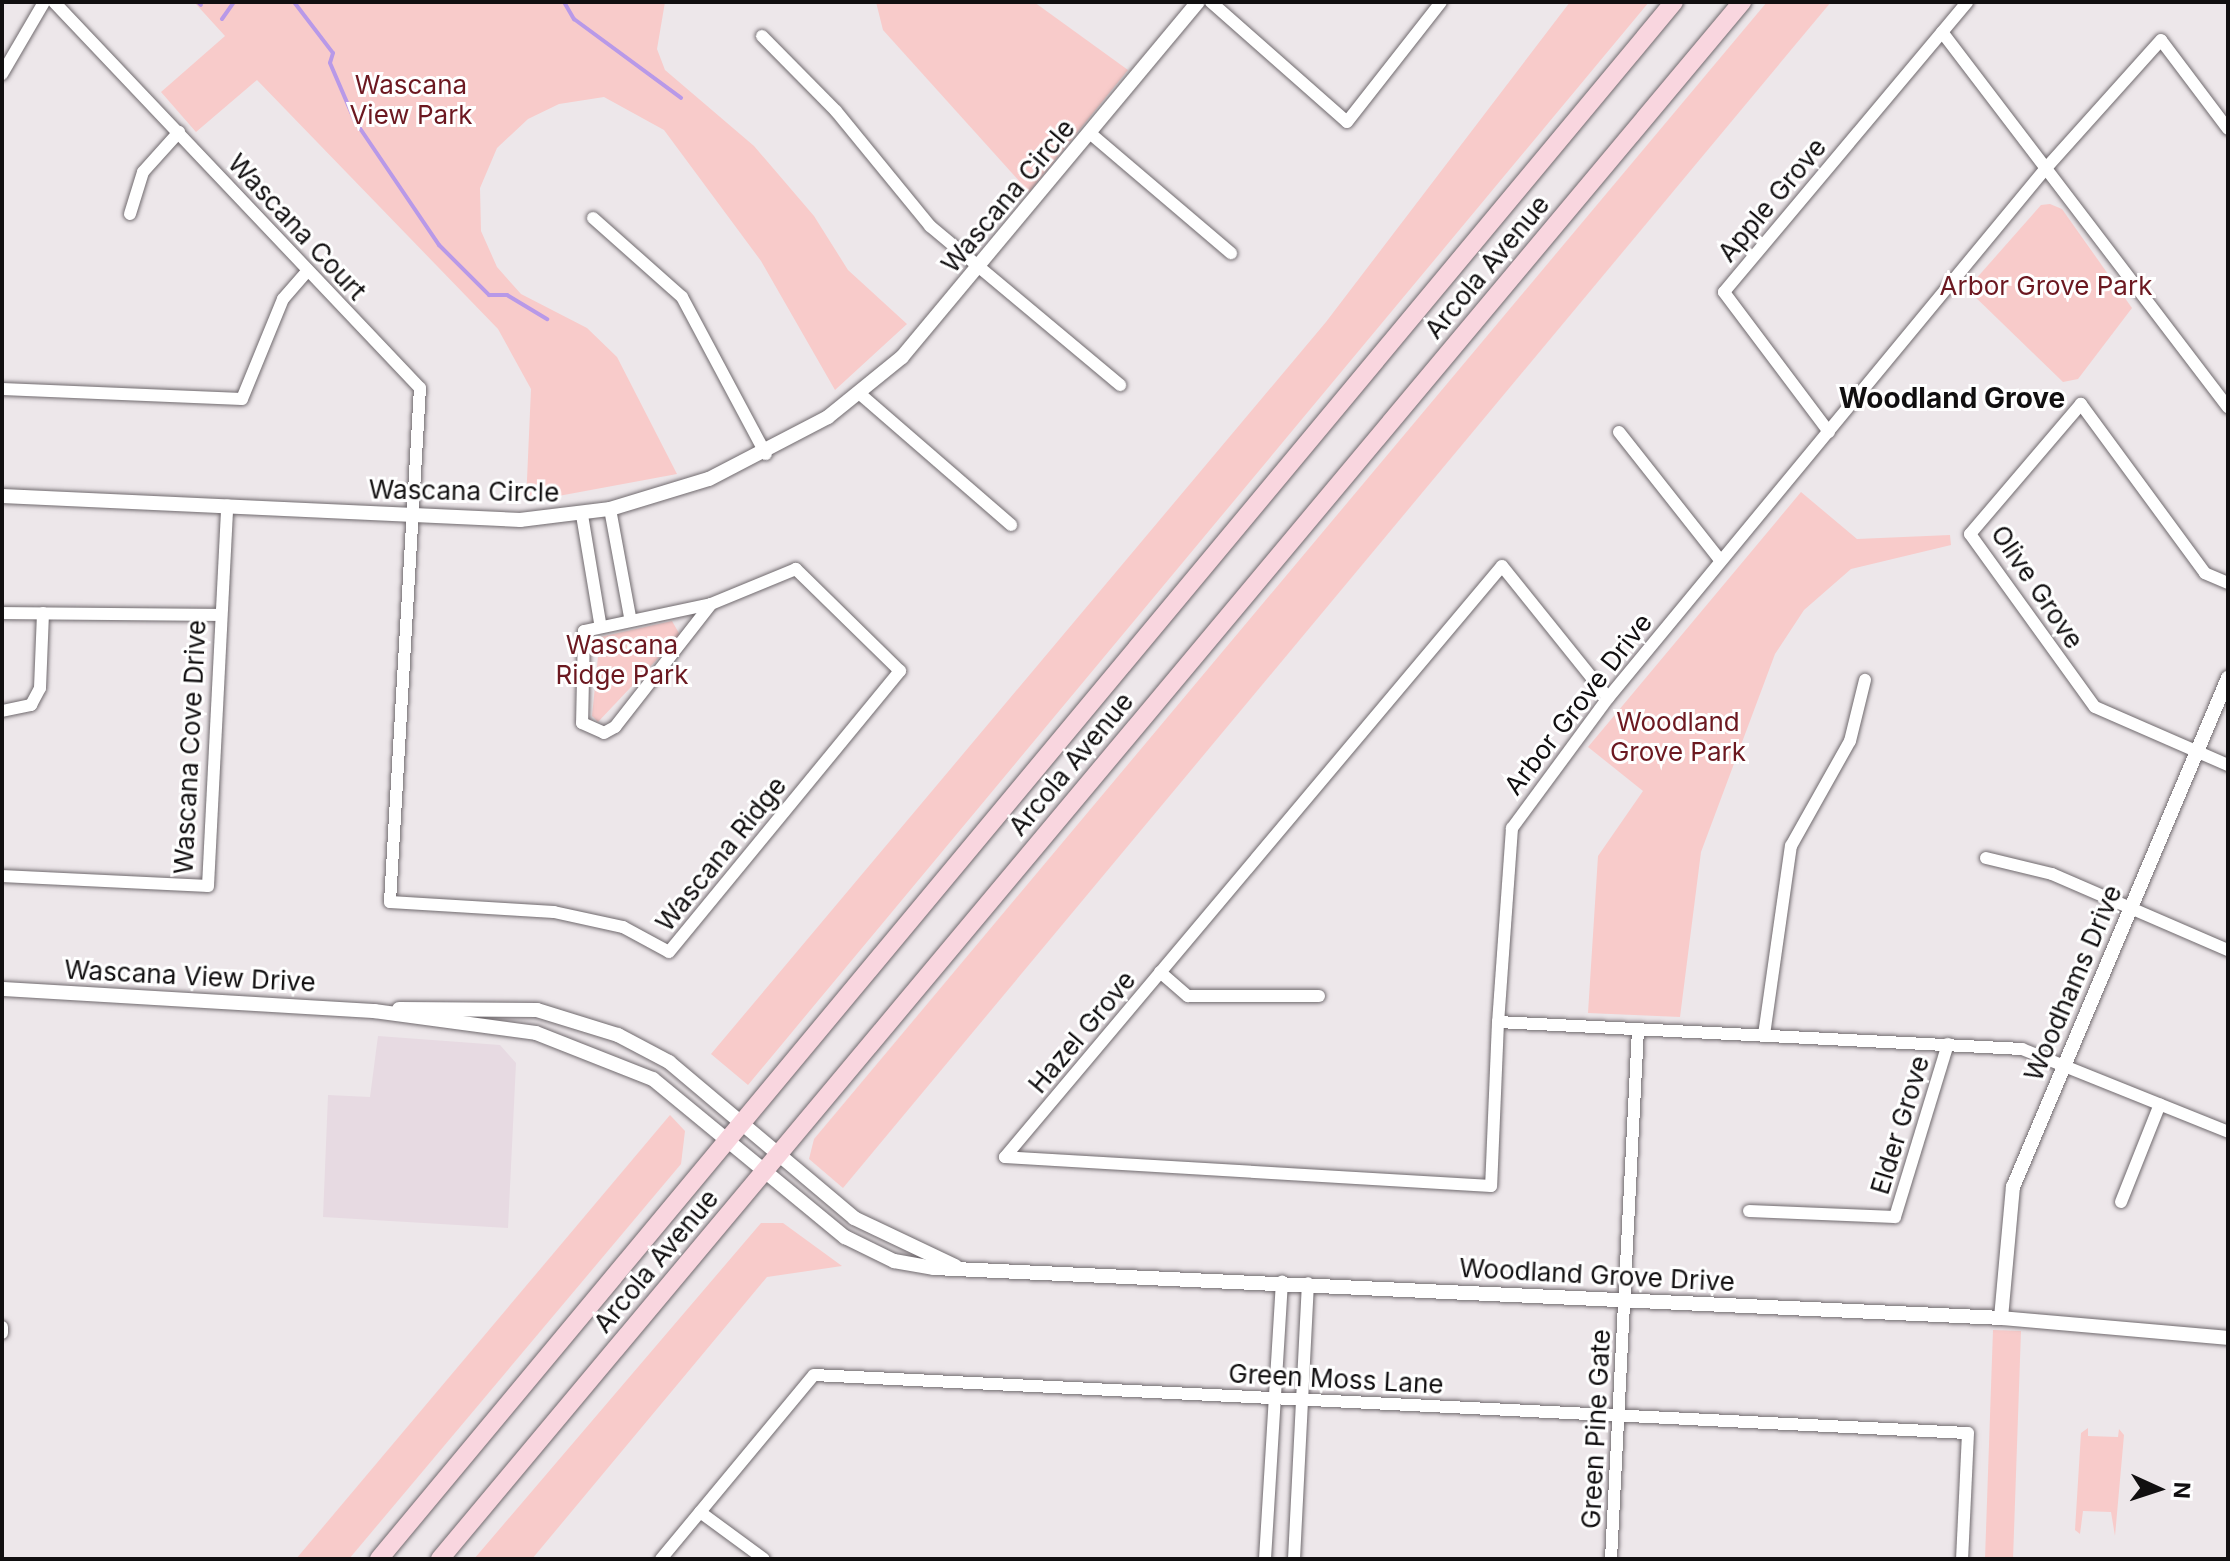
<!DOCTYPE html>
<html>
<head>
<meta charset="utf-8">
<style>
	body { margin:0 }
	#map { position:relative; width:2230px; height:1561px; overflow:hidden; background:#ede7ea; font-family:Inter,sans-serif }
	div>[style] { position:absolute }
	.built>* { inset:0; background:#e7dae2 }
	.green>* { inset:0; background:#f8cbca; transform-origin:0 0 }
	.stream>* { height:4px; margin:-2px; padding:0 2px; transform-origin:2px; border-radius:2px; background:#b899e8 }
	.roads { filter:drop-shadow(0 0 2px #706a6e) drop-shadow(0 0 2px #706a6e) }
	.minor>* { height:12px; margin:-6px; padding:0 6px; transform-origin:6px; border-radius:6px; background:#fff }
	.tertiary>* { height:14px; margin:-7px; padding:0 7px; transform-origin:7px; border-radius:7px; background:#fff }
	.primary>* { height:18px; margin:-9px; padding:0 9px; transform-origin:9px; border-radius:9px; background:#f9d6df }
	span { translate:-50% -50%; white-space:nowrap; text-align:center; line-height:1.15; -webkit-text-stroke:6px #fff; paint-order:stroke }
	.park-label { font-size:26px; color:#6c1820 }
	.street-label { font-size:26px; color:#110f10 }
	.neighbourhood-label { font-size:28px; color:#110f10; font-weight:700 }
	.frame { position:absolute; inset:0; border:4px solid #110f10; pointer-events:none }
	.north { position:absolute; left:2118px; top:1449px; width:80px; height:80px; -webkit-text-stroke:6px #fff; paint-order:stroke; rotate:93deg; font-size:22px; font-weight:700; line-height:32px; text-align:center; color:#110f10 }
	.north::after { content:''; display:block; margin:auto; width:28px; height:36px; background:#110f10; clip-path:polygon(50% 0,100% 100%,50% 72%,0 100%) }
</style>
</head>
<body>
<div id="map">
	<div class="built">
		<i style="clip-path:polygon(378px 1036px,500px 1045px,516px 1063px,508px 1228px,323px 1217px,328px 1095px,370px 1097px)"></i>
	</div>
	<div class="green">
		<i style="clip-path:polygon(194px 2px,665px 2px,657px 49px,665px 70px,754px 146px,814px 216px,848px 270px,907px 324px,835px 390px,761px 261px,664px 130px,604px 97px,559px 104px,528px 119px,497px 148px,480px 188px,481px 231px,497px 267px,521px 294px,587px 328px,617px 357px,677px 474px,526px 502px,531px 389px,498px 329px,257px 80px,196px 132px,161px 92px,225px 36px)"></i>
		<i style="clip-path:polygon(876px 2px,1034px 2px,1128px 70px,1029px 192px,883px 30px)"></i>
		<i style="clip-path:polygon(1570px 2px,1649px 2px,748px 1085px,711px 1054px,1326px 322px)"></i>
		<i style="clip-path:polygon(1767px 2px,1831px 2px,843px 1188px,809px 1159px,814px 1139px)"></i>
		<i style="clip-path:polygon(2050px 204px,2062px 209px,2132px 308px,2078px 379px,2063px 382px,1967px 289px,2041px 205px)"></i>
		<i style="clip-path:polygon(1801px 492px,1857px 539px,1950px 535px,1951px 545px,1851px 569px,1804px 610px,1775px 654px,1701px 852px,1680px 1017px,1588px 1013px,1598px 856px,1643px 791px,1588px 747px)"></i>
		<i style="clip-path:polygon(672px 621px,680px 635px,598px 722px,592px 716px,600px 637px)"></i>
		<i style="clip-path:polygon(670px 1115px,685px 1131px,681px 1164px,349px 1559px,296px 1559px)"></i>
		<i style="clip-path:polygon(761px 1223px,783px 1223px,842px 1266px,767px 1277px,532px 1559px,474px 1559px)"></i>
		<i style="left:1993px;top:1330px;width:28px;height:230px;rotate:2deg"></i>
		<i style="clip-path:polygon(2088px 1428px,2088px 1436px,2118px 1437px,2119px 1429px,2124px 1435px,2115px 1536px,2111px 1512px,2083px 1511px,2080px 1534px,2075px 1530px,2081px 1433px)"></i>
	</div>
	<div class="stream">
		<i style="left:198px;top:2px;width:4px;rotate:45deg"></i>
		<i style="left:294px;top:2px;width:64px;rotate:52.6deg"></i>
		<i style="left:333px;top:53px;width:10px;rotate:107deg"></i>
		<i style="left:330px;top:63px;width:63px;rotate:66.7deg"></i>
		<i style="left:355px;top:121px;width:150px;rotate:55.9deg"></i>
		<i style="left:439px;top:245px;width:71px;rotate:45deg"></i>
		<i style="left:489px;top:295px;width:18px"></i>
		<i style="left:507px;top:295px;width:47px;rotate:31deg"></i>
		<i style="left:564px;top:2px;width:20px;rotate:60deg"></i>
		<i style="left:574px;top:19px;width:133px;rotate:36.4deg"></i>
		<i style="left:222px;top:19px;width:21px;rotate:-55deg"></i>
	</div>
	<div class="roads">
		<div class="minor">
			<i style="left:54px;top:2px;width:532px;rotate:46.52deg"></i>
			<i style="left:420px;top:388px;width:515px;rotate:93.34deg"></i>
			<i style="left:390px;top:902px;width:164px;rotate:3.5deg"></i>
			<i style="left:554px;top:912px;width:71px;rotate:12.3deg"></i>
			<i style="left:623px;top:927px;width:52px;rotate:28.5deg"></i>
			<i style="left:669px;top:952px;width:364px;rotate:-50.6deg"></i>
			<i style="left:900px;top:671px;width:146px;rotate:-135.6deg"></i>
			<i style="left:796px;top:569px;width:92px;rotate:157.6deg"></i>
			<i style="left:711px;top:604px;width:130px;rotate:168deg"></i>
			<i style="left:584px;top:631px;width:92px;rotate:91.2deg"></i>
			<i style="left:582px;top:723px;width:24px;rotate:24deg"></i>
			<i style="left:604px;top:733px;width:13px;rotate:-29deg"></i>
			<i style="left:615px;top:727px;width:156px;rotate:-52deg"></i>
			<i style="left:1211px;top:2px;width:181px;rotate:41.4deg"></i>
			<i style="left:1347px;top:122px;width:152px;rotate:-51.9deg"></i>
			<i style="left:1942px;top:32px;width:472px;rotate:52.7deg"></i>
			<i style="left:762px;top:36px;width:105px;rotate:45.4deg"></i>
			<i style="left:836px;top:111px;width:149px;rotate:50.7deg"></i>
			<i style="left:930px;top:226px;width:248px;rotate:39.9deg"></i>
			<i style="left:2px;top:74px;width:83px;rotate:-59.7deg"></i>
			<i style="left:2228px;top:129px;width:111px;rotate:-127deg"></i>
			<i style="left:2161px;top:40px;width:172px;rotate:131.9deg"></i>
			<i style="left:2046px;top:168px;width:688px;rotate:129.57deg"></i>
			<i style="left:1608px;top:698px;width:162px;rotate:126.4deg"></i>
			<i style="left:1512px;top:828px;width:195px;rotate:94.1deg"></i>
			<i style="left:1498px;top:1022px;width:525px;rotate:2.95deg"></i>
			<i style="left:2022px;top:1049px;width:222px;rotate:21.9deg"></i>
			<i style="left:1091px;top:134px;width:184px;rotate:40.4deg"></i>
			<i style="left:130px;top:214px;width:44px;rotate:-72.8deg"></i>
			<i style="left:143px;top:172px;width:54px;rotate:-48deg"></i>
			<i style="left:593px;top:218px;width:119px;rotate:41.6deg"></i>
			<i style="left:682px;top:297px;width:178px;rotate:61.9deg"></i>
			<i style="left:2px;top:389px;width:240px;rotate:2.4deg"></i>
			<i style="left:242px;top:399px;width:108px;rotate:-67.7deg"></i>
			<i style="left:283px;top:299px;width:35px;rotate:-49deg"></i>
			<i style="left:860px;top:394px;width:200px;rotate:40.9deg"></i>
			<i style="left:1619px;top:432px;width:164px;rotate:51.7deg"></i>
			<i style="left:1829px;top:432px;width:175px;rotate:-126.9deg"></i>
			<i style="left:1724px;top:292px;width:378px;rotate:-50deg"></i>
			<i style="left:610px;top:509px;width:110px;rotate:79.5deg"></i>
			<i style="left:582px;top:515px;width:109px;rotate:80.5deg"></i>
			<i style="left:2228px;top:583px;width:25px;rotate:-157deg"></i>
			<i style="left:2205px;top:573px;width:210px;rotate:-126.3deg"></i>
			<i style="left:2081px;top:404px;width:171px;rotate:130.5deg"></i>
			<i style="left:1970px;top:534px;width:213px;rotate:54.2deg"></i>
			<i style="left:2095px;top:707px;width:145px;rotate:23.6deg"></i>
			<i style="left:2px;top:613px;width:218px;rotate:0.5deg"></i>
			<i style="left:2px;top:711px;width:30px;rotate:-12deg"></i>
			<i style="left:31px;top:705px;width:19px;rotate:-62deg"></i>
			<i style="left:40px;top:688px;width:75px;rotate:-87.7deg"></i>
			<i style="left:1986px;top:858px;width:68px;rotate:13.6deg"></i>
			<i style="left:2052px;top:874px;width:192px;rotate:23.4deg"></i>
			<i style="left:2px;top:876px;width:206px;rotate:2.8deg"></i>
			<i style="left:208px;top:886px;width:381px;rotate:-87.1deg"></i>
			<i style="left:1160px;top:972px;width:37px;rotate:41deg"></i>
			<i style="left:1188px;top:996px;width:131px"></i>
			<i style="left:1498px;top:1022px;width:164px;rotate:92.4deg"></i>
			<i style="left:1491px;top:1186px;width:487px;rotate:-176.6deg"></i>
			<i style="left:1005px;top:1157px;width:772px;rotate:-49.94deg"></i>
			<i style="left:1502px;top:566px;width:169px;rotate:51.2deg"></i>
			<i style="left:1764px;top:1035px;width:191px;rotate:-81.9deg"></i>
			<i style="left:1791px;top:846px;width:120px;rotate:-60.7deg"></i>
			<i style="left:1850px;top:741px;width:63px;rotate:-76.2deg"></i>
			<i style="left:2121px;top:1202px;width:105px;rotate:-68.3deg"></i>
			<i style="left:1749px;top:1211px;width:146px;rotate:2.4deg"></i>
			<i style="left:1895px;top:1217px;width:181px;rotate:-73deg"></i>
			<i style="left:2px;top:1327px;width:6px;rotate:90deg"></i>
			<i style="left:700px;top:1512px;width:79px;rotate:36.3deg"></i>
			<i style="left:661px;top:1559px;width:239px;rotate:-50.3deg"></i>
			<i style="left:814px;top:1375px;width:1155px;rotate:2.88deg"></i>
			<i style="left:1968px;top:1433px;width:126px;rotate:92.7deg"></i>
			<i style="left:1265px;top:1559px;width:278px;rotate:-86.5deg"></i>
			<i style="left:1294px;top:1559px;width:276px;rotate:-87.1deg"></i>
			<i style="left:1611px;top:1559px;width:531px;rotate:-87.08deg"></i>
		</div>
		<div class="tertiary">
			<i style="left:2px;top:496px;width:519px;rotate:2.65deg"></i>
			<i style="left:520px;top:520px;width:91px;rotate:-7deg"></i>
			<i style="left:610px;top:509px;width:103px;rotate:-16.9deg"></i>
			<i style="left:709px;top:479px;width:134px;rotate:-27.5deg"></i>
			<i style="left:828px;top:417px;width:95px;rotate:-39deg"></i>
			<i style="left:902px;top:357px;width:462px;rotate:-50.2deg"></i>
			<i style="left:2px;top:989px;width:373px;rotate:3.4deg"></i>
			<i style="left:374px;top:1011px;width:163px;rotate:7.7deg"></i>
			<i style="left:536px;top:1033px;width:126px;rotate:21.5deg"></i>
			<i style="left:653px;top:1079px;width:249px;rotate:39.5deg"></i>
			<i style="left:845px;top:1237px;width:55px;rotate:26.1deg"></i>
			<i style="left:894px;top:1261px;width:41px;rotate:9.9deg"></i>
			<i style="left:934px;top:1268px;width:1068px;rotate:2.68deg"></i>
			<i style="left:2001px;top:1318px;width:228px;rotate:5deg"></i>
			<i style="left:399px;top:1009px;width:138px;rotate:0.4deg"></i>
			<i style="left:537px;top:1010px;width:85px;rotate:17.2deg"></i>
			<i style="left:618px;top:1035px;width:58px;rotate:27.9deg"></i>
			<i style="left:669px;top:1062px;width:242px;rotate:40.1deg"></i>
			<i style="left:854px;top:1218px;width:112px;rotate:25.4deg"></i>
			<i style="left:2001px;top:1318px;width:132px;rotate:-84.8deg"></i>
			<i style="left:2013px;top:1187px;width:553px;rotate:-67.1deg"></i>
		</div>
		<div class="primary">
			<i style="left:379px;top:1559px;width:2025px;rotate:-50.25deg"></i>
			<i style="left:440px;top:1559px;width:2030px;rotate:-50.1deg"></i>
		</div>
	</div>
	<div class="park-label">
		<span style="left:411px;top:100px">Wascana<br>View Park</span>
		<span style="left:2046px;top:286px">Arbor Grove Park</span>
		<span style="left:622px;top:660px">Wascana<br>Ridge Park</span>
		<span style="left:1678px;top:737px">Woodland<br>Grove Park</span>
	</div>
	<div class="street-label">
		<span style="left:1008px;top:196px;rotate:-50deg">Wascana Circle</span>
		<span style="left:1772px;top:200px;rotate:-50deg">Apple Grove</span>
		<span style="left:297px;top:227px;rotate:47deg">Wascana Court</span>
		<span style="left:1487px;top:267px;rotate:-50deg">Arcola Avenue</span>
		<span style="left:464px;top:491px;rotate:1deg">Wascana Circle</span>
		<span style="left:2037px;top:587px;rotate:56deg">Olive Grove</span>
		<span style="left:1578px;top:704px;rotate:-52deg">Arbor Grove Drive</span>
		<span style="left:190px;top:747px;rotate:-87deg">Wascana Cove Drive</span>
		<span style="left:1071px;top:764px;rotate:-50deg">Arcola Avenue</span>
		<span style="left:721px;top:854px;rotate:-51deg">Wascana Ridge</span>
		<span style="left:190px;top:976px;rotate:3deg">Wascana View Drive</span>
		<span style="left:2073px;top:983px;rotate:-67deg">Woodhams Drive</span>
		<span style="left:1082px;top:1032px;rotate:-50deg">Hazel Grove</span>
		<span style="left:1900px;top:1125px;rotate:-73deg">Elder Grove</span>
		<span style="left:656px;top:1261px;rotate:-50deg">Arcola Avenue</span>
		<span style="left:1597px;top:1275px;rotate:3deg">Woodland Grove Drive</span>
		<span style="left:1336px;top:1379px;rotate:3deg">Green Moss Lane</span>
		<span style="left:1596px;top:1429px;rotate:-87deg">Green Pine Gate</span>
	</div>
	<div class="neighbourhood-label">
		<span style="left:1952px;top:398px">Woodland Grove</span>
	</div>
	<div class="frame"></div>
	<div class="north">N</div>
</div>
</body>
</html>
